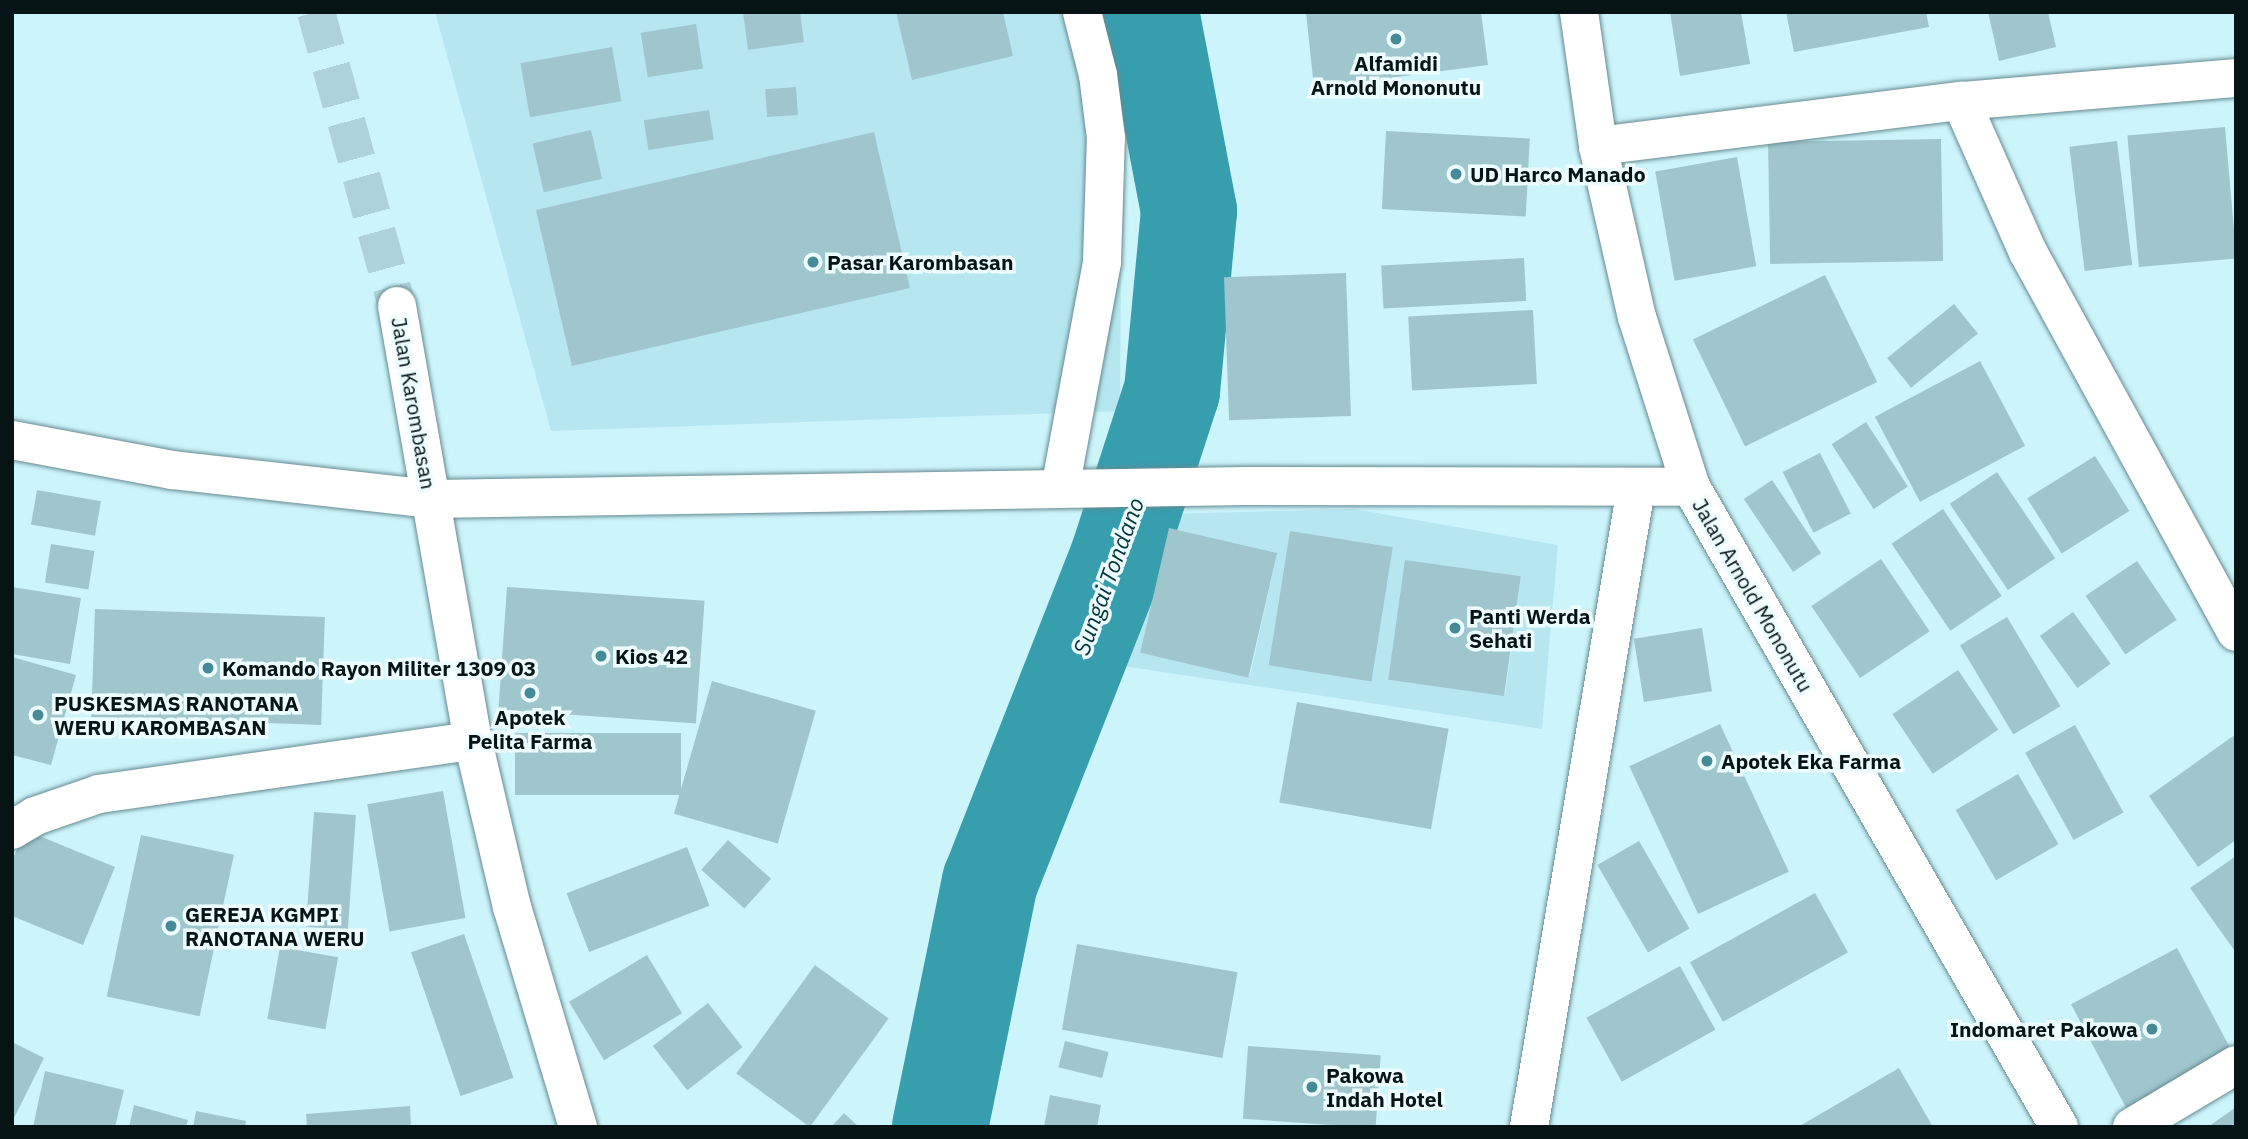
<!DOCTYPE html>
<html>
<head>
<meta charset="utf-8">
<style>
	body { margin:0 }
	#map { position:relative; width:2248px; height:1139px; overflow:hidden; background:#ccf4fb; font-family:"IBM Plex Sans",sans-serif }
	div>[style] { position:absolute }
	.built>* { inset:0; background:#b6e7f0 }
	.river>* { height:96px; margin:-48px; padding:0 48px; transform-origin:48px; border-radius:48px; background:#379eae }
	.building>* { inset:0; background:#a0c6cd; transform-origin:0 0 }
	.minor-tunnel>* { height:38px; margin-top:-19px; transform-origin:0; background:repeating-linear-gradient(90deg,#aed2d9 0 38px,transparent 0 57px) }
	.roads { filter:drop-shadow(0 0 2px #668a91) drop-shadow(0 0 2px #668a91) }
	.minor>* { height:38px; margin:-19px; padding:0 19px; transform-origin:19px; border-radius:19px; background:#fff }
	.dots>* { width:19px; height:19px; translate:-50% -50%; box-sizing:border-box; border:4px solid #edfcff; border-radius:50% }
	span { translate:-50% -50%; white-space:nowrap; text-align:center; line-height:1.15; -webkit-text-stroke:7px #edfcff; paint-order:stroke }
	.poi-label { font-size:21px; color:#061416; font-weight:700 }
	.left { translate:0 -50%; text-align:left }
	.right { translate:-100% -50%; text-align:right }
	.street-label { font-size:21px; color:#061416 }
	.water-label { font-size:23px; color:#03343c; font-style:italic }
	.frame { position:absolute; inset:0; border:14px solid #061416; pointer-events:none }
</style>
</head>
<body>
<div id="map">
	<div class="built">
		<i style="clip-path:polygon(435px 12px,1095px 12px,1122px 113px,1120px 411px,551px 431px)"></i>
		<i style="clip-path:polygon(evenodd,1354px 509px,1558px 545px,1542px 729px,1123px 666px,1164px 514px,1354px 509px,1169px 528px,1277px 553px,1250px 676px,1142px 653px,1169px 528px,1354px 509px,1521px 576px,1505px 695px,1389px 680px,1521px 576px)"></i>
	</div>
	<div class="river">
		<i style="left:940px;top:1127px;width:250px;rotate:-78.5deg"></i>
		<i style="left:990px;top:882px;width:349px;rotate:-68.5deg"></i>
		<i style="left:1118px;top:557px;width:175px;rotate:-72deg"></i>
		<i style="left:1172px;top:391px;width:181px;rotate:-84.6deg"></i>
		<i style="left:1189px;top:211px;width:203px;rotate:-100.8deg"></i>
	</div>
	<div class="building">
		<i style="clip-path:polygon(743px 12px,800px 12px,804px 42px,748px 50px)"></i>
		<i style="clip-path:polygon(896px 12px,1003px 12px,1013px 56px,912px 80px)"></i>
		<i style="clip-path:polygon(1306px 12px,1481px 12px,1488px 65px,1314px 88px)"></i>
		<i style="clip-path:polygon(1670px 12px,1741px 12px,1750px 64px,1680px 76px)"></i>
		<i style="clip-path:polygon(1786px 12px,1926px 12px,1929px 27px,1794px 52px)"></i>
		<i style="clip-path:polygon(1988px 12px,2048px 12px,2056px 47px,1999px 61px)"></i>
		<i style="left:696px;top:24px;width:45px;height:56px;rotate:81deg"></i>
		<i style="left:612px;top:47px;width:55px;height:93px;rotate:80deg"></i>
		<i style="left:796px;top:87px;width:28px;height:31px;rotate:86deg"></i>
		<i style="left:709px;top:110px;width:30px;height:66px;rotate:81deg"></i>
		<i style="left:2225px;top:127px;width:132px;height:98px;rotate:85deg"></i>
		<i style="left:591px;top:130px;width:50px;height:60px;rotate:77deg"></i>
		<i style="left:1386px;top:131px;width:144px;height:78px;rotate:3deg"></i>
		<i style="left:874px;top:132px;width:160px;height:347px;rotate:77deg"></i>
		<i style="left:1941px;top:139px;width:122px;height:173px;rotate:89deg"></i>
		<i style="left:2117px;top:141px;width:125px;height:48px;rotate:83deg"></i>
		<i style="left:1737px;top:157px;width:111px;height:83px;rotate:80deg"></i>
		<i style="left:1524px;top:258px;width:43px;height:143px;rotate:87deg"></i>
		<i style="left:1346px;top:273px;width:143px;height:122px;rotate:88deg"></i>
		<i style="left:1825px;top:275px;width:119px;height:147px;rotate:64deg"></i>
		<i style="left:1954px;top:304px;width:38px;height:86px;rotate:51deg"></i>
		<i style="left:1533px;top:310px;width:74px;height:125px;rotate:87deg"></i>
		<i style="left:1980px;top:361px;width:96px;height:119px;rotate:62deg"></i>
		<i style="left:1866px;top:422px;width:77px;height:41px;rotate:57deg"></i>
		<i style="left:1820px;top:453px;width:68px;height:42px;rotate:63deg"></i>
		<i style="left:2095px;top:456px;width:65px;height:80px;rotate:58deg"></i>
		<i style="left:1997px;top:472px;width:104px;height:57px;rotate:56deg"></i>
		<i style="left:1772px;top:480px;width:88px;height:34px;rotate:56deg"></i>
		<i style="left:37px;top:490px;width:65px;height:35px;rotate:10deg"></i>
		<i style="left:1943px;top:509px;width:105px;height:62px;rotate:56deg"></i>
		<i style="left:1169px;top:528px;width:111px;height:128px;rotate:13deg"></i>
		<i style="left:1290px;top:531px;width:104px;height:136px;rotate:9deg"></i>
		<i style="left:51px;top:544px;width:44px;height:39px;rotate:9deg"></i>
		<i style="left:1881px;top:559px;width:87px;height:84px;rotate:56deg"></i>
		<i style="left:1405px;top:560px;width:117px;height:121px;rotate:8deg"></i>
		<i style="left:2137px;top:561px;width:71px;height:62px;rotate:56deg"></i>
		<i style="clip-path:polygon(12px 587px,81px 598px,70px 664px,12px 654px)"></i>
		<i style="left:507px;top:587px;width:198px;height:123px;rotate:4deg"></i>
		<i style="left:95px;top:609px;width:230px;height:108px;rotate:2deg"></i>
		<i style="left:2073px;top:612px;width:64px;height:41px;rotate:54deg"></i>
		<i style="left:2007px;top:617px;width:104px;height:55px;rotate:59deg"></i>
		<i style="left:1702px;top:628px;width:64px;height:69px;rotate:81deg"></i>
		<i style="clip-path:polygon(12px 657px,76px 675px,51px 765px,12px 755px)"></i>
		<i style="left:1958px;top:670px;width:72px;height:79px;rotate:56deg"></i>
		<i style="left:712px;top:681px;width:108px;height:138px;rotate:16deg"></i>
		<i style="left:1297px;top:702px;width:154px;height:102px;rotate:10deg"></i>
		<i style="left:1720px;top:724px;width:163px;height:100px;rotate:65deg"></i>
		<i style="left:2075px;top:725px;width:100px;height:57px;rotate:61deg"></i>
		<i style="left:515px;top:733px;width:166px;height:62px"></i>
		<i style="clip-path:polygon(2236px 734px,2236px 840px,2198px 867px,2149px 796px)"></i>
		<i style="left:2018px;top:774px;width:81px;height:72px;rotate:60deg"></i>
		<i style="left:443px;top:791px;width:129px;height:77px;rotate:80deg"></i>
		<i style="left:314px;top:812px;width:42px;height:115px;rotate:4deg"></i>
		<i style="clip-path:polygon(25px 830px,115px 867px,83px 945px,12px 916px,12px 861px)"></i>
		<i style="left:141px;top:835px;width:95px;height:165px;rotate:12deg"></i>
		<i style="left:728px;top:840px;width:58px;height:40px;rotate:42deg"></i>
		<i style="left:1639px;top:841px;width:101px;height:48px;rotate:60deg"></i>
		<i style="left:687px;top:847px;width:63px;height:129px;rotate:69deg"></i>
		<i style="clip-path:polygon(2236px 856px,2236px 949px,2234px 950px,2190px 888px)"></i>
		<i style="left:1815px;top:893px;width:68px;height:143px;rotate:61deg"></i>
		<i style="left:464px;top:934px;width:152px;height:56px;rotate:71deg"></i>
		<i style="left:1077px;top:944px;width:163px;height:87px;rotate:10deg"></i>
		<i style="left:280px;top:947px;width:59px;height:73px;rotate:10deg"></i>
		<i style="left:2177px;top:948px;width:120px;height:120px;rotate:62deg"></i>
		<i style="left:647px;top:955px;width:68px;height:91px;rotate:59deg"></i>
		<i style="left:815px;top:965px;width:91px;height:134px;rotate:36deg"></i>
		<i style="left:1680px;top:966px;width:73px;height:107px;rotate:61deg"></i>
		<i style="left:708px;top:1003px;width:56px;height:70px;rotate:52deg"></i>
		<i style="left:1065px;top:1041px;width:45px;height:27px;rotate:14deg"></i>
		<i style="clip-path:polygon(12px 1042px,44px 1058px,12px 1122px)"></i>
		<i style="left:1248px;top:1046px;width:133px;height:73px;rotate:4deg"></i>
		<i style="clip-path:polygon(1899px 1068px,1933px 1127px,1798px 1127px)"></i>
		<i style="clip-path:polygon(45px 1071px,124px 1090px,115px 1127px,33px 1127px)"></i>
		<i style="clip-path:polygon(1050px 1095px,1101px 1105px,1097px 1127px,1044px 1127px)"></i>
		<i style="clip-path:polygon(134px 1105px,188px 1120px,186px 1127px,129px 1127px)"></i>
		<i style="clip-path:polygon(410px 1106px,411px 1127px,307px 1127px,306px 1114px)"></i>
		<i style="clip-path:polygon(2236px 1107px,2236px 1127px,2208px 1127px)"></i>
		<i style="clip-path:polygon(196px 1111px,246px 1121px,245px 1127px,193px 1127px)"></i>
		<i style="clip-path:polygon(844px 1113px,859px 1127px,831px 1127px)"></i>
	</div>
	<div class="minor-tunnel">
		<i style="left:316px;top:12px;width:305px;rotate:74.6deg"></i>
	</div>
	<div class="roads">
		<div class="minor">
			<i style="left:1579px;top:12px;width:135px;rotate:81.9deg"></i>
			<i style="left:1598px;top:146px;width:175px;rotate:77.2deg"></i>
			<i style="left:1637px;top:317px;width:178px;rotate:72.4deg"></i>
			<i style="left:1691px;top:487px;width:738px;rotate:60.1deg"></i>
			<i style="left:1961px;top:101px;width:276px;rotate:-4.8deg"></i>
			<i style="left:1598px;top:146px;width:366px;rotate:-7.1deg"></i>
			<i style="left:1961px;top:101px;width:165px;rotate:66.1deg"></i>
			<i style="left:2028px;top:252px;width:433px;rotate:61.3deg"></i>
			<i style="left:397px;top:306px;width:442px;rotate:80.1deg"></i>
			<i style="left:473px;top:741px;width:171px;rotate:76.8deg"></i>
			<i style="left:512px;top:907px;width:230px;rotate:73.3deg"></i>
			<i style="left:12px;top:440px;width:163px;rotate:10.6deg"></i>
			<i style="left:172px;top:470px;width:261px;rotate:6.4deg"></i>
			<i style="left:431px;top:499px;width:815px;rotate:-0.91deg"></i>
			<i style="left:1246px;top:486px;width:445px;rotate:0.1deg"></i>
			<i style="left:1060px;top:489px;width:231px;rotate:-79.5deg"></i>
			<i style="left:1102px;top:262px;width:124px;rotate:-88.2deg"></i>
			<i style="left:1106px;top:138px;width:64px;rotate:-97.2deg"></i>
			<i style="left:1098px;top:75px;width:65px;rotate:-104.3deg"></i>
			<i style="left:12px;top:830px;width:27px;rotate:-31deg"></i>
			<i style="left:35px;top:816px;width:68px;rotate:-19deg"></i>
			<i style="left:99px;top:794px;width:378px;rotate:-8.1deg"></i>
			<i style="left:1529px;top:1127px;width:648px;rotate:-80.49deg"></i>
			<i style="left:2132px;top:1127px;width:121px;rotate:-30.8deg"></i>
		</div>
	</div>
	<div class="dots">
		<i style="left:1396px;top:39px;background:#458a96"></i>
		<i style="left:1456px;top:174px;background:#458a96"></i>
		<i style="left:813px;top:262px;background:#458a96"></i>
		<i style="left:1455px;top:628px;background:#458a96"></i>
		<i style="left:601px;top:656px;background:#458a96"></i>
		<i style="left:208px;top:668px;background:#458a96"></i>
		<i style="left:530px;top:693px;background:#458a96"></i>
		<i style="left:38px;top:715px;background:#458a96"></i>
		<i style="left:1707px;top:761px;background:#458a96"></i>
		<i style="left:171px;top:926px;background:#458a96"></i>
		<i style="left:2152px;top:1029px;background:#458a96"></i>
		<i style="left:1312px;top:1087px;background:#458a96"></i>
	</div>
	<div class="poi-label">
		<span style="left:1396px;top:75px">Alfamidi<br>Arnold Mononutu</span>
		<span class="left" style="left:1470px;top:174px">UD Harco Manado</span>
		<span class="left" style="left:827px;top:262px">Pasar Karombasan</span>
		<span class="left" style="left:1469px;top:628px">Panti Werda<br>Sehati</span>
		<span class="left" style="left:615px;top:656px">Kios 42</span>
		<span class="left" style="left:222px;top:668px">Komando Rayon Militer 1309 03</span>
		<span class="left" style="left:54px;top:715px">PUSKESMAS RANOTANA<br>WERU KAROMBASAN</span>
		<span style="left:530px;top:729px">Apotek<br>Pelita Farma</span>
		<span class="left" style="left:1721px;top:761px">Apotek Eka Farma</span>
		<span class="left" style="left:185px;top:926px">GEREJA KGMPI<br>RANOTANA WERU</span>
		<span class="right" style="left:2138px;top:1029px">Indomaret Pakowa</span>
		<span class="left" style="left:1326px;top:1087px">Pakowa<br>Indah Hotel</span>
	</div>
	<div class="street-label">
		<span style="left:414px;top:403px;rotate:80deg">Jalan Karombasan</span>
		<span style="left:1753px;top:595px;rotate:60deg">Jalan Arnold Mononutu</span>
	</div>
	<div class="water-label">
		<span style="left:1108px;top:576px;rotate:-70deg">Sungai Tondano</span>
	</div>
	<div class="frame"></div>
</div>
</body>
</html>
